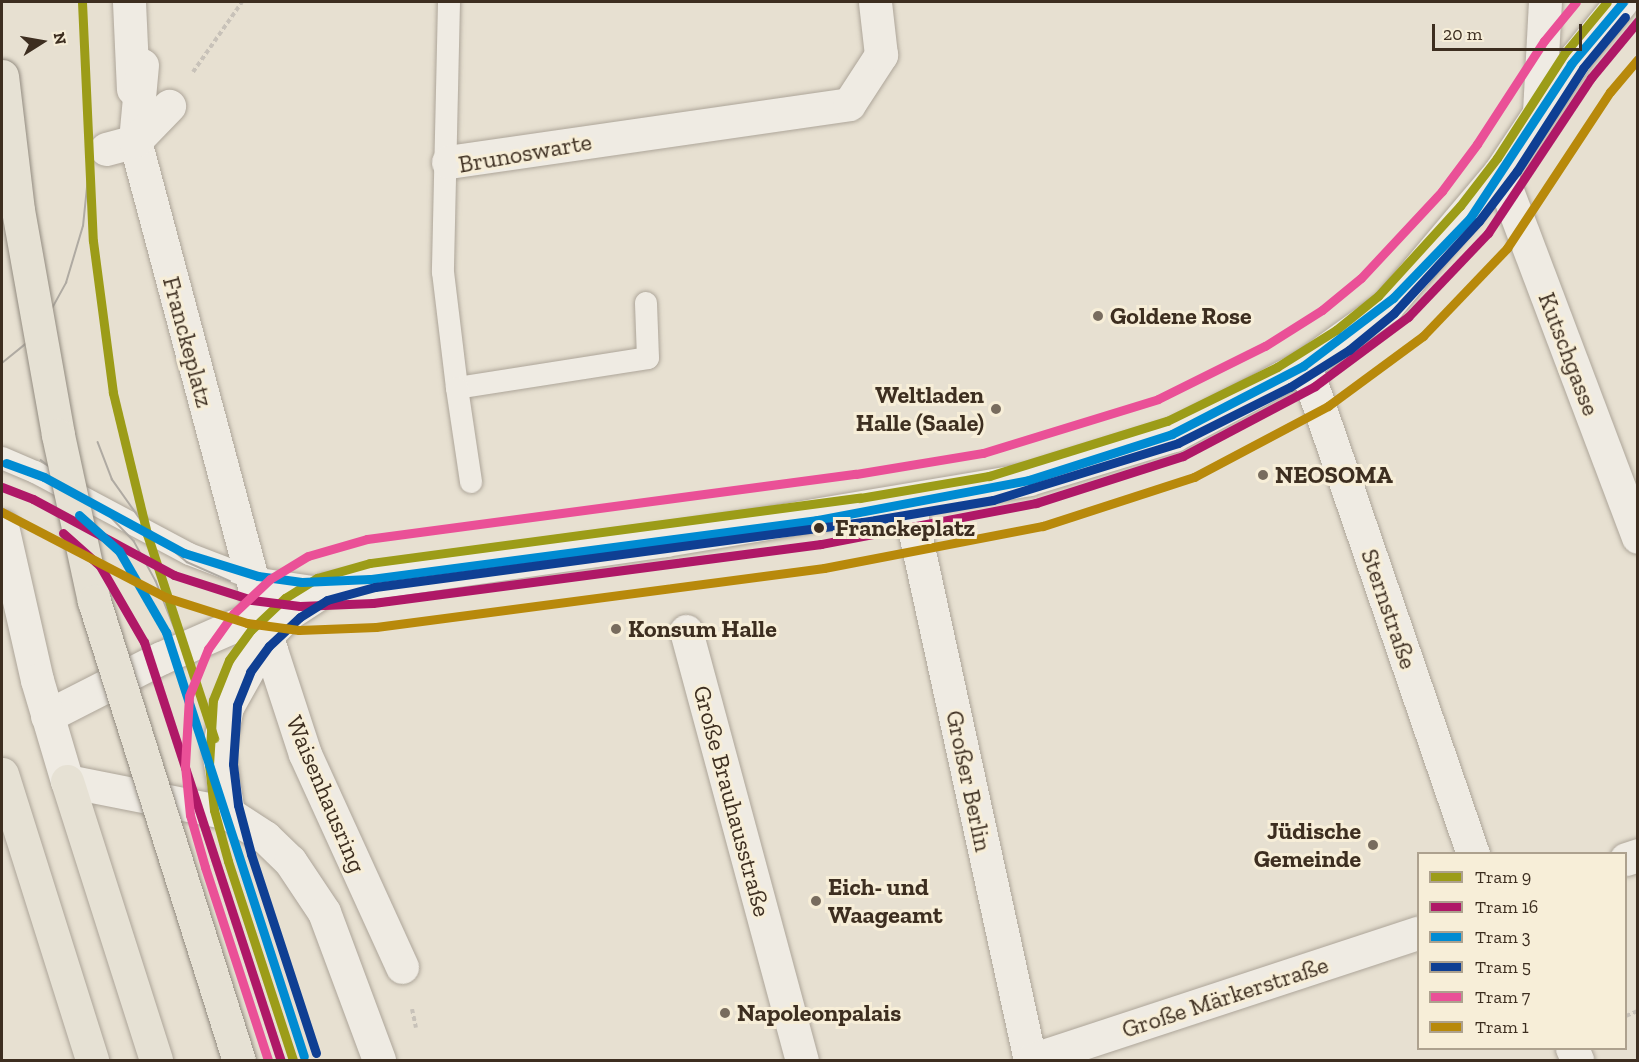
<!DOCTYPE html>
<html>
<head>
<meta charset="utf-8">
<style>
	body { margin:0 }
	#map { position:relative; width:1639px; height:1062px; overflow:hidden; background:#e7e0d1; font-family:"Zilla Slab",serif }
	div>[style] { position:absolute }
	.path>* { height:4px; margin-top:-2px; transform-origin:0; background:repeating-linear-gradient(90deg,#c8c2b9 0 4.5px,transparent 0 7.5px) }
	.roads { filter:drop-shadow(0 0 2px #ada599) drop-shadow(0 0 2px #ada599) }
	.lane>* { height:22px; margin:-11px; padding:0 11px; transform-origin:11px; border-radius:11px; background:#efebe3 }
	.street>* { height:33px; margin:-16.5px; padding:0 16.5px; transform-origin:16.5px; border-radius:16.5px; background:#efebe3 }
	.secondary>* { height:33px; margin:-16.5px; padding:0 16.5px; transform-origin:16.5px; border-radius:16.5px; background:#efebe3 }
	.primary>* { height:33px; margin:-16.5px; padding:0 16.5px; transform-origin:16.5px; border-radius:16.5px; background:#e6e1d4 }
	.tram>* { height:1.5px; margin:-0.75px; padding:0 0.75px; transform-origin:0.75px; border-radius:0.75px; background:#afaaa2 }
	.bridges { filter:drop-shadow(0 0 2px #928b80) drop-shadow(0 0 2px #928b80) }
	.primary-bridge>* { height:33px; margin:-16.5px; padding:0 16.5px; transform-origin:16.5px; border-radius:16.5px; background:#e6e1d4 }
	.tram-1>* { height:9px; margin:-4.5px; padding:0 4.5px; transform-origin:4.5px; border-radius:4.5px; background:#9c9c18 }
	.tram-2>* { height:9px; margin:-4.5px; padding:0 4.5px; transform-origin:4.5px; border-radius:4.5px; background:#af1867 }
	.tram-3>* { height:9px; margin:-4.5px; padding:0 4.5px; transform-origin:4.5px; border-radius:4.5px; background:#008bd2 }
	.tram-4>* { height:9px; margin:-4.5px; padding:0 4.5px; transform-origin:4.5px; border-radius:4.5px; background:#0f3f93 }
	.tram-5>* { height:9px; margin:-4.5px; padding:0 4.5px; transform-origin:4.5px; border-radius:4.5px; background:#ea5097 }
	.tram-6>* { height:9px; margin:-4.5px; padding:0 4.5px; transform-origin:4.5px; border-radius:4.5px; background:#b8890b }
	.dots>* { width:16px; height:16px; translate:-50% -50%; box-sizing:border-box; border:3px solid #f7eed8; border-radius:50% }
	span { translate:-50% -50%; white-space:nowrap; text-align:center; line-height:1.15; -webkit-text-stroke:6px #f7eed8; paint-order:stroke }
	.street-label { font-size:24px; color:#3d2e20 }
	.poi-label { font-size:24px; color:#3d2e20; font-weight:700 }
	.left { translate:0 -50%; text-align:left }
	.right { translate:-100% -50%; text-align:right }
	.stop-label { font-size:24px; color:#3d2e20; font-weight:700 }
	.frame { position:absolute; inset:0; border:3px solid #3d2e20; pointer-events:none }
	.legend { position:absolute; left:1417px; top:852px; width:210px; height:198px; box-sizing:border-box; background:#f7eed8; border:2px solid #ada18e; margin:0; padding:8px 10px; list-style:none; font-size:18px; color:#3d2e20 }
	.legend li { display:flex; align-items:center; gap:12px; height:30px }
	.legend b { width:30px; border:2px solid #ada18e }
	.north { position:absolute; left:12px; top:12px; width:60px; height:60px; -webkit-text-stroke:4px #f7eed8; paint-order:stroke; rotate:79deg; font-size:16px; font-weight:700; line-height:24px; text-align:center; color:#3d2e20 }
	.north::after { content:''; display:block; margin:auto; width:21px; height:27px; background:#3d2e20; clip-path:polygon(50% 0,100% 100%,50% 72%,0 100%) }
	.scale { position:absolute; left:1432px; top:24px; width:150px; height:27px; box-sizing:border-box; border:3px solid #3d2e20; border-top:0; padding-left:8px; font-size:18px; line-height:21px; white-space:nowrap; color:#3d2e20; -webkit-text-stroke:4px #f7eed8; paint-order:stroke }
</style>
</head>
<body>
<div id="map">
	<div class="path">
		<i style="left:193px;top:72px;width:85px;rotate:-55deg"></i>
		<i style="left:412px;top:1009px;width:19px;rotate:78deg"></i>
		<i style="left:1626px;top:1016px;width:13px;rotate:-23deg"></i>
	</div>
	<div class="roads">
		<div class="lane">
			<i style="left:449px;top:2px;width:270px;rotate:91.3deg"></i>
			<i style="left:443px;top:272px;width:117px;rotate:83.1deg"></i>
			<i style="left:457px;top:388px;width:193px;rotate:-8.9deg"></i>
			<i style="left:648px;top:358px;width:55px;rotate:-92.1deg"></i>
			<i style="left:457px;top:388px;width:95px;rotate:81.5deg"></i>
			<i style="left:2px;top:458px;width:36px;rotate:23deg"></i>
			<i style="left:35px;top:472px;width:174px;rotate:28deg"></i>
			<i style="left:189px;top:554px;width:67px;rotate:20.9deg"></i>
			<i style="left:252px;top:578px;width:75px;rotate:8.5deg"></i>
		</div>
		<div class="street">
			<i style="left:129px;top:2px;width:87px;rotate:87.4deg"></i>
			<i style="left:142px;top:65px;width:76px;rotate:95.3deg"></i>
			<i style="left:135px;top:141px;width:527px;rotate:75.04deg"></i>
			<i style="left:271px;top:650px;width:109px;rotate:71.9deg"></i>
			<i style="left:305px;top:754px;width:234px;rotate:65.5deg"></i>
			<i style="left:1539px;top:112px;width:110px;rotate:-86.9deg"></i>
			<i style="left:106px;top:149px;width:30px;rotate:-15deg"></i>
			<i style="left:135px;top:141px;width:49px;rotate:-45.8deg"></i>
			<i style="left:448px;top:162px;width:405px;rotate:-8.2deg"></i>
			<i style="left:849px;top:104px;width:59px;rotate:-56.9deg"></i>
			<i style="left:881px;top:55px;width:53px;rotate:-96.5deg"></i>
			<i style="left:1500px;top:172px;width:390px;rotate:69.3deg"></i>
			<i style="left:1305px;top:365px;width:517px;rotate:71.04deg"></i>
			<i style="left:908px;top:501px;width:572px;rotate:77.69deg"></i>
			<i style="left:686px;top:631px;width:444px;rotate:74.9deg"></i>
			<i style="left:47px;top:716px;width:128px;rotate:-27deg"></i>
			<i style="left:161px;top:658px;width:132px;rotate:-23.7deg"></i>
			<i style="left:228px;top:813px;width:64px;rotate:-99deg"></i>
			<i style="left:218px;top:750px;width:44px;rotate:-78.2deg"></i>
			<i style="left:227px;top:707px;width:84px;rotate:-60.7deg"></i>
			<i style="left:268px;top:634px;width:30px;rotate:-45deg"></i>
			<i style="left:289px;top:613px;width:44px;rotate:-33deg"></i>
			<i style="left:326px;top:589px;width:343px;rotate:-8.2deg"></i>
			<i style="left:665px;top:540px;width:369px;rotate:-9.5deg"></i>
			<i style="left:1029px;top:479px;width:152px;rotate:-16.9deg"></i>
			<i style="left:1174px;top:435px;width:149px;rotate:-28.1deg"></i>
			<i style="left:1305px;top:365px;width:101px;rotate:-35.7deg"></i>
			<i style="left:1387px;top:306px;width:175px;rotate:-49.9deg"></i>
			<i style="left:1500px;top:172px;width:139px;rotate:-56.4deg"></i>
			<i style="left:1577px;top:56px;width:70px;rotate:-50.8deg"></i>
			<i style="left:1626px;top:859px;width:13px;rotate:-18deg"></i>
			<i style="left:1572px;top:1048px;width:13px;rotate:67deg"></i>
			<i style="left:1031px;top:1060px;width:407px;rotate:-18.2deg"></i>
		</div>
		<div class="secondary">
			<i style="left:2px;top:526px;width:158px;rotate:77.2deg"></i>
			<i style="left:37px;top:680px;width:105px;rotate:73.5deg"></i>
			<i style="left:67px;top:781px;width:164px;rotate:11.2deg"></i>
			<i style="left:228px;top:813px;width:44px;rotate:33deg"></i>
			<i style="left:265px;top:837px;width:35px;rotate:44deg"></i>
			<i style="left:290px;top:861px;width:61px;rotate:56.3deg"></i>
			<i style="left:324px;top:912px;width:158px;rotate:69.6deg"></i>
		</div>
		<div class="primary">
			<i style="left:2px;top:774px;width:300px;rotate:72.5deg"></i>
			<i style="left:67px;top:781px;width:293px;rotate:72.3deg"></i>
		</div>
	</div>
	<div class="tram">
		<i style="left:2px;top:363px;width:33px;rotate:-39deg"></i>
		<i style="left:28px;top:342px;width:25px;rotate:-50deg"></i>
		<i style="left:44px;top:323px;width:46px;rotate:-61.2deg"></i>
		<i style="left:66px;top:283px;width:59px;rotate:-73.4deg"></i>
		<i style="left:83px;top:226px;width:48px;rotate:-84.1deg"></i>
		<i style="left:98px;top:442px;width:40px;rotate:69deg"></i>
		<i style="left:112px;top:479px;width:59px;rotate:54.7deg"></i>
		<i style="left:146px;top:527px;width:54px;rotate:40.5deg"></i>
		<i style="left:187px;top:562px;width:47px;rotate:23.8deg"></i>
		<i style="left:41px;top:460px;width:78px;rotate:38.2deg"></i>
		<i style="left:102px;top:508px;width:46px;rotate:45.9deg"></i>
		<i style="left:134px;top:541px;width:46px;rotate:61.2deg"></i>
		<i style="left:156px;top:581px;width:109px;rotate:68.4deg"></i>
	</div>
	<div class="bridges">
		<div class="primary-bridge">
			<i style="left:2px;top:76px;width:135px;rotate:83.2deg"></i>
			<i style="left:18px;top:210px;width:229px;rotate:79.9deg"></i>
			<i style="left:58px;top:435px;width:170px;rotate:77.8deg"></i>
			<i style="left:94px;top:601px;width:481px;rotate:72.5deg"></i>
		</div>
	</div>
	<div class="tram-1">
		<i style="left:82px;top:2px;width:239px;rotate:87.4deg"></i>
		<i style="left:93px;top:241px;width:153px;rotate:82.5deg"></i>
		<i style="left:113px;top:393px;width:145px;rotate:76.4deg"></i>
		<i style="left:147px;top:534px;width:215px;rotate:71.8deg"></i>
		<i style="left:293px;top:1060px;width:209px;rotate:-108.1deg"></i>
		<i style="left:228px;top:861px;width:53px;rotate:-105.4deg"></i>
		<i style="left:214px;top:810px;width:45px;rotate:-96.3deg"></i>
		<i style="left:209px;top:765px;width:65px;rotate:-86.5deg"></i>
		<i style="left:213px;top:700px;width:43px;rotate:-68.2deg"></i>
		<i style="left:229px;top:660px;width:37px;rotate:-54deg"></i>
		<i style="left:251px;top:630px;width:47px;rotate:-43.3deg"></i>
		<i style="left:285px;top:598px;width:38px;rotate:-32deg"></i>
		<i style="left:317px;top:578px;width:55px;rotate:-15.8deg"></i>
		<i style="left:370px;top:563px;width:494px;rotate:-7.6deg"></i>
		<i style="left:860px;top:498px;width:131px;rotate:-9.7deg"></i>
		<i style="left:989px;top:476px;width:186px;rotate:-17.2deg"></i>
		<i style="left:1167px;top:421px;width:123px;rotate:-26.1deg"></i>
		<i style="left:1277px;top:367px;width:70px;rotate:-32.1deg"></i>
		<i style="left:1336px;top:330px;width:54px;rotate:-39deg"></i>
		<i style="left:1378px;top:296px;width:122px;rotate:-47.7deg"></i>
		<i style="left:1460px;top:206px;width:61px;rotate:-52.4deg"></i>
		<i style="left:1497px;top:158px;width:124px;rotate:-57.2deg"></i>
		<i style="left:1564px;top:54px;width:67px;rotate:-50.4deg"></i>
	</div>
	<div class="tram-2">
		<i style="left:2px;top:487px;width:33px;rotate:21deg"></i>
		<i style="left:33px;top:499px;width:160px;rotate:28.3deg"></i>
		<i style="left:174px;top:575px;width:82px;rotate:17.8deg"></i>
		<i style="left:252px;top:600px;width:48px;rotate:7.1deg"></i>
		<i style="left:300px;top:606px;width:73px;rotate:-2.4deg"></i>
		<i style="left:373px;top:603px;width:452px;rotate:-7.5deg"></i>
		<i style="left:821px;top:544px;width:219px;rotate:-10.8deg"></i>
		<i style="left:1036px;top:503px;width:154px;rotate:-17.7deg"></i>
		<i style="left:1183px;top:456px;width:149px;rotate:-27.9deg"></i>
		<i style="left:1315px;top:386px;width:116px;rotate:-36.6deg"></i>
		<i style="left:1408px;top:317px;width:116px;rotate:-46.4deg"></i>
		<i style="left:1488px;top:233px;width:186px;rotate:-56.4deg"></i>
		<i style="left:1591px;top:78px;width:74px;rotate:-50.5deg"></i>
		<i style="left:63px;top:533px;width:50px;rotate:41.7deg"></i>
		<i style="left:100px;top:566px;width:88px;rotate:59.9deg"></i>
		<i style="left:144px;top:642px;width:440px;rotate:71.9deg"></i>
	</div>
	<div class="tram-3">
		<i style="left:6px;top:463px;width:40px;rotate:20.2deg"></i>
		<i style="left:44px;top:477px;width:159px;rotate:28.5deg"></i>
		<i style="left:184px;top:553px;width:77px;rotate:17.3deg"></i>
		<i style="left:258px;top:576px;width:44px;rotate:7.8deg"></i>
		<i style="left:302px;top:582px;width:68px;rotate:-2.5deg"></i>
		<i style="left:370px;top:579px;width:451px;rotate:-7.5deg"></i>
		<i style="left:817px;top:520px;width:216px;rotate:-10.7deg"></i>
		<i style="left:1029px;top:480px;width:150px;rotate:-17.8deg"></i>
		<i style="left:1172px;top:434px;width:148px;rotate:-27.4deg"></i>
		<i style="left:1303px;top:366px;width:113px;rotate:-37.1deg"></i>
		<i style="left:1393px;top:298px;width:111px;rotate:-46.1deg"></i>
		<i style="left:1470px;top:218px;width:184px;rotate:-56.7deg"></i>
		<i style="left:1571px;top:64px;width:81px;rotate:-50deg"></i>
		<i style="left:79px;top:515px;width:54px;rotate:42deg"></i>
		<i style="left:119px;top:551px;width:94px;rotate:59.9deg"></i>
		<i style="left:166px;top:632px;width:446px;rotate:72deg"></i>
	</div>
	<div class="tram-4">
		<i style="left:316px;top:1053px;width:209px;rotate:-108.1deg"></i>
		<i style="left:251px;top:854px;width:51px;rotate:-104.9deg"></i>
		<i style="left:238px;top:805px;width:41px;rotate:-97deg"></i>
		<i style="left:233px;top:764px;width:59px;rotate:-86.1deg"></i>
		<i style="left:237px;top:705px;width:35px;rotate:-68deg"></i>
		<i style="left:250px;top:672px;width:32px;rotate:-54deg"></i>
		<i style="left:269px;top:646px;width:42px;rotate:-43.1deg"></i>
		<i style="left:300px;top:617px;width:32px;rotate:-32deg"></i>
		<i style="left:327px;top:600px;width:50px;rotate:-15.2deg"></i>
		<i style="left:375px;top:587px;width:492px;rotate:-7.6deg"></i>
		<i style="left:863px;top:522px;width:132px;rotate:-9.6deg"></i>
		<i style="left:993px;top:500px;width:194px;rotate:-17.1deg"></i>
		<i style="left:1178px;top:443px;width:125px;rotate:-26.6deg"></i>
		<i style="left:1290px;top:387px;width:70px;rotate:-32.1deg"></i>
		<i style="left:1349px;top:350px;width:58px;rotate:-39.4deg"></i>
		<i style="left:1394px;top:313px;width:125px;rotate:-47.3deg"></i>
		<i style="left:1479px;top:221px;width:63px;rotate:-52.8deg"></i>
		<i style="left:1517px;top:171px;width:122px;rotate:-57.3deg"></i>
		<i style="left:1583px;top:68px;width:66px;rotate:-50.5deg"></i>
	</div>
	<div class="tram-5">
		<i style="left:268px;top:1060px;width:203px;rotate:-108.1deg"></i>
		<i style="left:205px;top:867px;width:54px;rotate:-106.1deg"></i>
		<i style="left:190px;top:815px;width:49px;rotate:-95.8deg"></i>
		<i style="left:185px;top:766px;width:70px;rotate:-86.7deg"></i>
		<i style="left:189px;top:696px;width:51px;rotate:-68deg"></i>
		<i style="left:208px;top:649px;width:43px;rotate:-54.5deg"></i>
		<i style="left:233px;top:614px;width:51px;rotate:-43.4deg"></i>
		<i style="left:270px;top:579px;width:44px;rotate:-31.2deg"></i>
		<i style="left:308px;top:556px;width:61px;rotate:-16.1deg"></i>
		<i style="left:367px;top:539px;width:493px;rotate:-7.6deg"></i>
		<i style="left:856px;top:474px;width:129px;rotate:-9.4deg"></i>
		<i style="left:983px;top:453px;width:183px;rotate:-17.1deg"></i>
		<i style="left:1158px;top:399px;width:119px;rotate:-26.4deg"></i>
		<i style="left:1265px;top:346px;width:67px;rotate:-32.3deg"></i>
		<i style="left:1322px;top:310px;width:50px;rotate:-39.4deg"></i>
		<i style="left:1361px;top:278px;width:119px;rotate:-47deg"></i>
		<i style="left:1442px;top:191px;width:59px;rotate:-53.3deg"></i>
		<i style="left:1477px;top:144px;width:123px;rotate:-57deg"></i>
		<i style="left:1544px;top:41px;width:50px;rotate:-50.6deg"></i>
	</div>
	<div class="tram-6">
		<i style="left:2px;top:512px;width:184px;rotate:27.5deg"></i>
		<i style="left:165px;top:597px;width:86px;rotate:17.6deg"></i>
		<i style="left:247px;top:623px;width:52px;rotate:7.7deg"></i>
		<i style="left:299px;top:630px;width:77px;rotate:-2.2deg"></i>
		<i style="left:376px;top:627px;width:452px;rotate:-7.5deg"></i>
		<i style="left:824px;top:568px;width:223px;rotate:-10.9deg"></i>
		<i style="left:1043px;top:526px;width:159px;rotate:-18deg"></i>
		<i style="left:1194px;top:477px;width:152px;rotate:-27.9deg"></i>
		<i style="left:1328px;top:406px;width:118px;rotate:-36.4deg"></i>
		<i style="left:1423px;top:336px;width:122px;rotate:-46.3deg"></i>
		<i style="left:1507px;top:248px;width:187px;rotate:-56.6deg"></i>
		<i style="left:1610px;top:92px;width:43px;rotate:-49.7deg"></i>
	</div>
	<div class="dots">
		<i style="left:1098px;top:316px;background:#786c5e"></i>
		<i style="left:996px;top:409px;background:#786c5e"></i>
		<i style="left:1263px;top:475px;background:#786c5e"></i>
		<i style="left:819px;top:528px;background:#3d2e20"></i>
		<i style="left:616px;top:629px;background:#786c5e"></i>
		<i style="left:1373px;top:845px;background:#786c5e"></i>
		<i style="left:816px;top:901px;background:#786c5e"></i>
		<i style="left:725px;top:1013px;background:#786c5e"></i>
	</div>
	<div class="street-label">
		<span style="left:525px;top:153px;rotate:-10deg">Brunoswarte</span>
		<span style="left:188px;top:342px;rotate:75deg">Franckeplatz</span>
		<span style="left:1569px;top:354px;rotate:69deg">Kutschgasse</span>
		<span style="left:1389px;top:609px;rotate:71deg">Sternstraße</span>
		<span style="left:969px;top:781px;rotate:78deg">Großer Berlin</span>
		<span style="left:326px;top:794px;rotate:67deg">Waisenhausring</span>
		<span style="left:732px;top:801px;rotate:75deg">Große Brauhausstraße</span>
		<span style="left:1225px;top:997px;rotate:-18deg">Große Märkerstraße</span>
	</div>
	<div class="poi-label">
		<span class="left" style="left:1110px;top:316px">Goldene Rose</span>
		<span class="right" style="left:984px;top:409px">Weltladen<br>Halle (Saale)</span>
		<span class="left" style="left:1275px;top:475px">NEOSOMA</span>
		<span class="left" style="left:628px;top:629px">Konsum Halle</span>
		<span class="right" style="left:1361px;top:845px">Jüdische<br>Gemeinde</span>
		<span class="left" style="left:828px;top:901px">Eich- und<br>Waageamt</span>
		<span class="left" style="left:737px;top:1013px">Napoleonpalais</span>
	</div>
	<div class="stop-label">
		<span class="left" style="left:835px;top:528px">Franckeplatz</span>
	</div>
	<div class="frame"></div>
	<ul class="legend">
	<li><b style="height:8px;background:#9c9c18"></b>Tram 9</li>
	<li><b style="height:8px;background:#af1867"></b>Tram 16</li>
	<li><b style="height:8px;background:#008bd2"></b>Tram 3</li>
	<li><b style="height:8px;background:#0f3f93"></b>Tram 5</li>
	<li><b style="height:8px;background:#ea5097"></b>Tram 7</li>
	<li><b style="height:8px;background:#b8890b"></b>Tram 1</li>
	</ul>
	<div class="north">N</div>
	<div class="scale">20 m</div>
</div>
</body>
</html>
